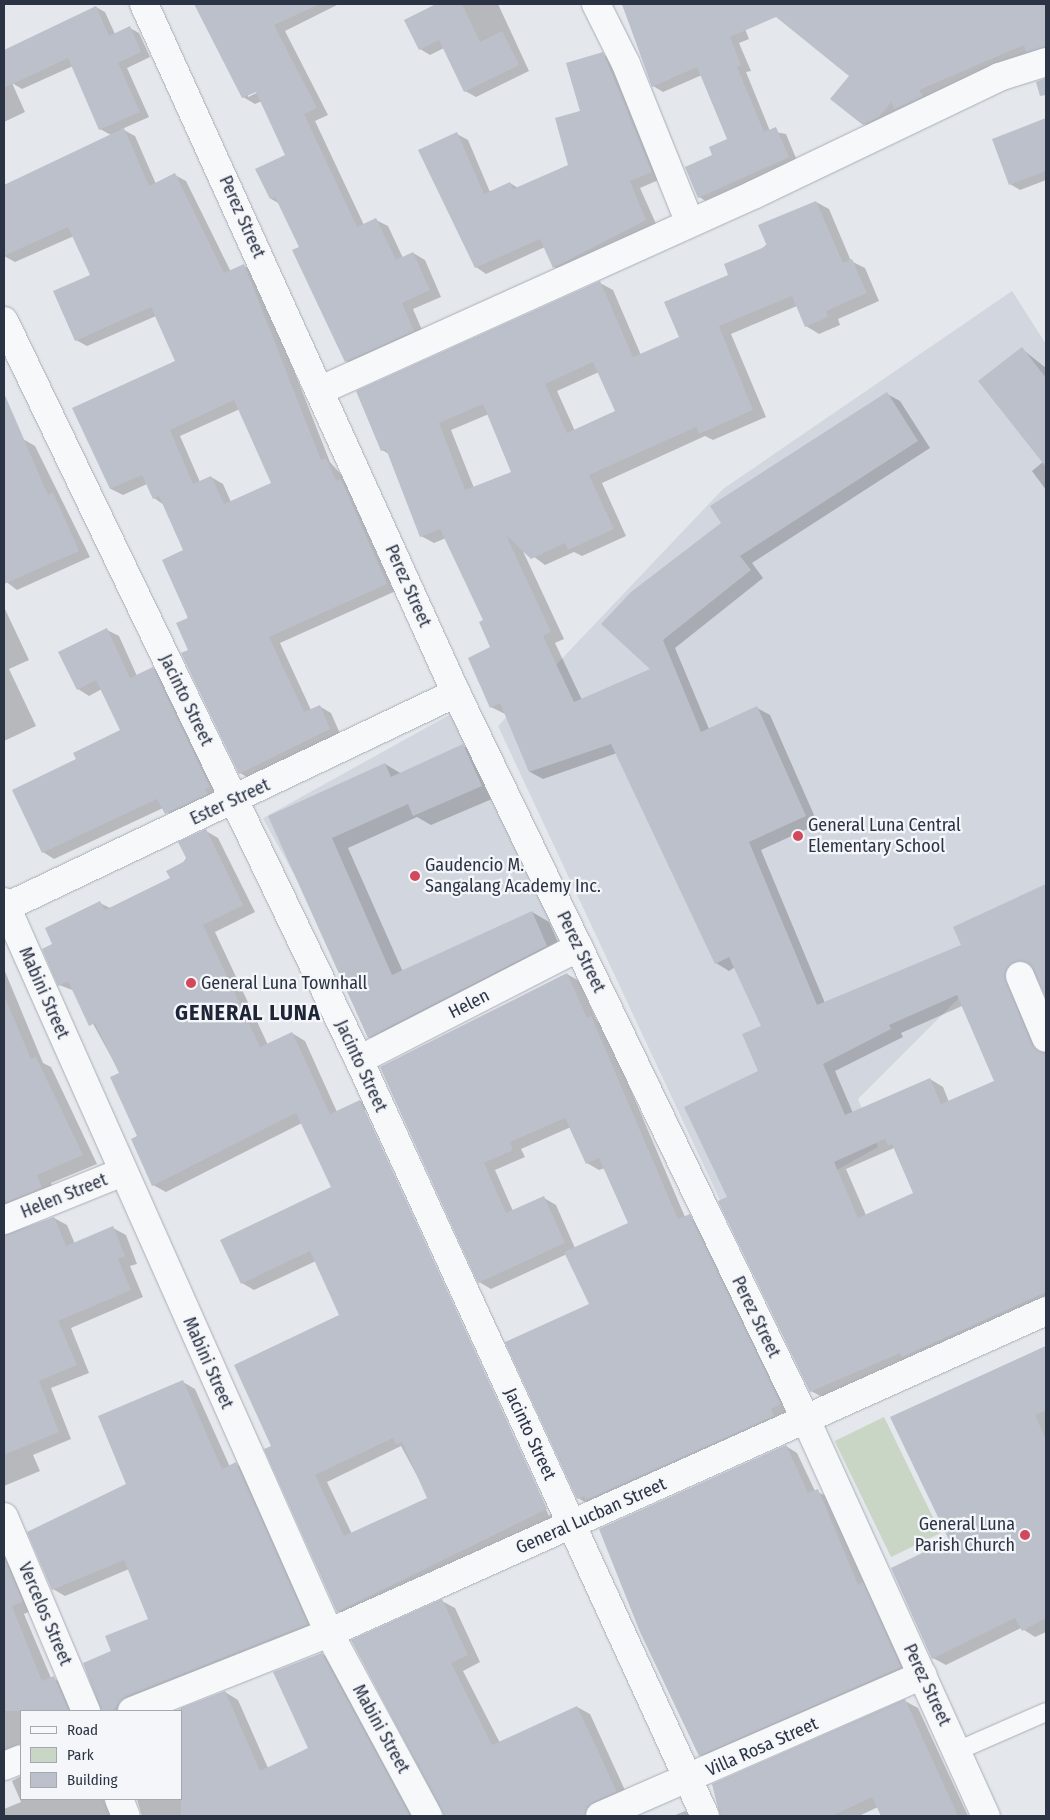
<!DOCTYPE html>
<html>
<head>
<meta charset="utf-8">
<style>
	body { margin:0 }
	#map { position:relative; width:1050px; height:1820px; overflow:hidden; background:#e4e7ec; font-family:"Fira Sans Condensed",sans-serif }
	div>[style] { position:absolute }
	.built>* { inset:0; background:#d2d6de; transform-origin:0 0 }
	.green>* { inset:0; background:#c9d6c5; transform-origin:0 0 }
	.shadow>* { inset:0; background:#0003 }
	.building>* { inset:0; background:#bbc0ca }
	.roads { filter:drop-shadow(0 0 1px #a9aeb7) drop-shadow(0 0 1px #a9aeb7) }
	.service>* { height:18px; margin:-9px; padding:0 9px; transform-origin:9px; border-radius:9px; background:#f7f8fa }
	.minor>* { height:28px; margin:-14px; padding:0 14px; transform-origin:14px; border-radius:14px; background:#f7f8fa }
	.tertiary>* { height:28px; margin:-14px; padding:0 14px; transform-origin:14px; border-radius:14px; background:#f7f8fa }
	.dots>* { width:14px; height:14px; translate:-50% -50%; box-sizing:border-box; border:2px solid #f4f6f9; border-radius:50% }
	span { translate:-50% -50%; white-space:nowrap; text-align:center; line-height:1.15; -webkit-text-stroke:4.5px #f4f6f9; paint-order:stroke }
	.street-label { font-size:18px; color:#2b3445 }
	.poi-label { font-size:18px; color:#2b3445 }
	.left { translate:0 -50%; text-align:left }
	.right { translate:-100% -50%; text-align:right }
	.district-label { font-size:22px; color:#1d2536; font-weight:700; letter-spacing:1px }
	.frame { position:absolute; inset:0; border:5px solid #2b3445; pointer-events:none }
	.legend { position:absolute; left:20px; top:1710px; width:162px; height:90px; box-sizing:border-box; background:#f4f6f9; border:1px solid #a4a8b1; margin:0; padding:6px 9px; list-style:none; font-size:15px; color:#2b3445 }
	.legend li { display:flex; align-items:center; gap:10px; height:25px }
	.legend b { width:25px; border:1px solid #a4a8b1 }
</style>
</head>
<body>
<div id="map">
	<div class="built">
		<i style="clip-path:polygon(1012px 291px,1046px 344px,1046px 945px,979px 978px,858px 1099px,878px 1147px,733px 1228px,498px 726px,723px 489px)"></i>
		<i style="left:451px;top:714px;width:266px;height:215px;rotate:61deg"></i>
	</div>
	<div class="green">
		<i style="left:884px;top:1417px;width:129px;height:55px;rotate:64deg"></i>
	</div>
	<div class="shadow">
		<i style="clip-path:polygon(evenodd,195px 4px,339px 4px,285px 31px,328px 115px,315px 121px,364px 225px,376px 220px,388px 226px,403px 258px,413px 253px,425px 260px,441px 297px,413px 309px,425px 337px,358px 368px,346px 361px,300px 247px,280px 204px,271px 199px,287px 155px,262px 101px,255px 104px,243px 97px,195px 4px,263px 90px,248px 97px,248px 94px,263px 90px)"></i>
		<i style="clip-path:polygon(439px 4px,498px 4px,529px 71px,476px 97px,465px 91px,444px 48px,430px 55px,420px 49px,406px 20px)"></i>
		<i style="clip-path:polygon(622px 4px,735px 4px,749px 39px,739px 43px,751px 71px,746px 72px,770px 131px,786px 134px,798px 163px,709px 203px,699px 197px,714px 155px,729px 140px,702px 75px,663px 92px,653px 86px)"></i>
		<i style="clip-path:polygon(795px 4px,1046px 4px,1046px 56px,1030px 53px,929px 96px,875px 130px,864px 124px,850px 76px,782px 20px)"></i>
		<i style="clip-path:polygon(evenodd,96px 7px,105px 12px,115px 34px,130px 28px,139px 33px,150px 57px,127px 68px,149px 117px,122px 129px,135px 136px,156px 184px,175px 175px,186px 181px,231px 272px,244px 266px,255px 272px,330px 462px,352px 487px,398px 590px,280px 643px,311px 710px,319px 706px,331px 713px,341px 736px,252px 780px,240px 773px,189px 651px,185px 551px,164px 505px,154px 498px,147px 484px,123px 495px,111px 489px,74px 408px,176px 361px,156px 316px,87px 346px,76px 340px,91px 276px,74px 236px,15px 262px,4px 256px,4px 186px,111px 135px,100px 129px,73px 66px,22px 89px,12px 83px,25px 112px,4px 122px,4px 72px,9px 75px,4px 52px,96px 7px,240px 409px,273px 483px,231px 502px,223px 484px,211px 477px,200px 482px,180px 436px,240px 409px)"></i>
		<i style="clip-path:polygon(602px 54px,613px 60px,663px 178px,640px 188px,657px 226px,565px 274px,554px 267px,545px 247px,486px 274px,476px 267px,457px 134px,468px 140px,490px 192px,510px 183px,518px 188px,570px 165px,581px 112px)"></i>
		<i style="clip-path:polygon(1046px 120px,1046px 180px,1020px 190px,1010px 184px,993px 140px)"></i>
		<i style="clip-path:polygon(evenodd,816px 202px,829px 209px,851px 261px,865px 268px,879px 301px,838px 319px,840px 325px,819px 334px,806px 326px,797px 306px,731px 334px,766px 417px,713px 440px,705px 436px,602px 483px,626px 536px,582px 556px,574px 552px,545px 565px,521px 547px,564px 639px,555px 643px,582px 700px,652px 670px,603px 624px,887px 394px,900px 401px,930px 448px,752px 563px,763px 578px,675px 648px,709px 729px,757px 708px,770px 715px,818px 824px,761px 850px,825px 1003px,962px 945px,955px 927px,1046px 885px,1046px 998px,1034px 969px,1027px 968px,1018px 990px,1046px 1054px,1046px 1306px,824px 1398px,811px 1391px,729px 1198px,760px 1072px,763px 1027px,735px 967px,729px 971px,716px 963px,617px 753px,543px 779px,530px 772px,505px 714px,491px 707px,492px 648px,485px 620px,446px 538px,434px 543px,421px 536px,389px 454px,382px 450px,600px 283px,613px 290px,641px 355px,681px 338px,730px 276px,816px 202px,599px 372px,617px 412px,575px 431px,557px 391px,599px 372px,816px 202px,489px 414px,513px 473px,474px 488px,451px 430px,489px 414px,816px 202px,962px 1006px,995px 1082px,949px 1102px,943px 1087px,930px 1079px,853px 1113px,835px 1071px,903px 1037px,901px 1033px,962px 1006px,816px 202px,894px 1148px,915px 1194px,866px 1215px,846px 1169px,894px 1148px)"></i>
		<i style="clip-path:polygon(1022px 349px,1046px 368px,1046px 490px,1032px 471px,1044px 461px)"></i>
		<i style="clip-path:polygon(23px 439px,35px 446px,90px 557px,17px 590px,4px 580px,4px 447px)"></i>
		<i style="clip-path:polygon(4px 607px,29px 660px,9px 669px,36px 726px,4px 741px)"></i>
		<i style="clip-path:polygon(107px 630px,119px 636px,137px 676px,153px 668px,164px 675px,221px 793px,177px 820px,163px 808px,54px 859px,43px 852px,78px 760px,122px 730px,102px 689px,89px 696px,78px 689px)"></i>
		<i style="clip-path:polygon(463px 746px,480px 755px,499px 796px,431px 825px,417px 817px,348px 848px,403px 972px,532px 912px,549px 922px,564px 956px,386px 1047px,368px 1037px,270px 817px,385px 764px,402px 774px)"></i>
		<i style="clip-path:polygon(evenodd,206px 831px,218px 838px,255px 912px,215px 932px,268px 1045px,292px 1033px,305px 1041px,337px 1112px,360px 1101px,372px 1108px,559px 1517px,350px 1619px,338px 1611px,272px 1447px,340px 1316px,316px 1261px,254px 1290px,242px 1283px,332px 1188px,302px 1123px,166px 1192px,153px 1185px,120px 1073px,75px 991px,59px 985px,54px 944px,100px 903px,110px 908px,171px 879px,206px 831px,363px 1110px,366px 1110px,551px 1514px,549px 1516px,363px 1110px,206px 831px,401px 1446px,429px 1498px,352px 1534px,327px 1482px,401px 1446px)"></i>
		<i style="clip-path:polygon(4px 969px,43px 1063px,51px 1067px,97px 1164px,51px 1183px,56px 1196px,4px 1209px)"></i>
		<i style="clip-path:polygon(evenodd,567px 974px,579px 981px,597px 1021px,603px 1025px,685px 1217px,701px 1222px,792px 1411px,590px 1505px,578px 1498px,590px 1305px,567px 1254px,491px 1289px,479px 1282px,382px 1067px,567px 974px,571px 1127px,587px 1163px,599px 1170px,605px 1168px,630px 1223px,575px 1248px,556px 1205px,544px 1198px,513px 1211px,495px 1170px,525px 1157px,521px 1149px,571px 1127px)"></i>
		<i style="clip-path:polygon(54px 1218px,67px 1225px,75px 1244px,113px 1228px,126px 1235px,137px 1264px,130px 1266px,143px 1297px,71px 1328px,89px 1373px,51px 1388px,71px 1439px,33px 1455px,40px 1471px,4px 1486px,4px 1249px)"></i>
		<i style="clip-path:polygon(1046px 1346px,1046px 1632px,1035px 1637px,1021px 1628px,946px 1665px,933px 1658px,951px 1540px,892px 1418px)"></i>
		<i style="clip-path:polygon(183px 1382px,195px 1389px,230px 1467px,236px 1464px,248px 1471px,320px 1631px,133px 1711px,102px 1711px,113px 1652px,150px 1619px,129px 1569px,65px 1596px,53px 1589px,128px 1485px)"></i>
		<i style="clip-path:polygon(786px 1446px,797px 1453px,815px 1491px,829px 1497px,866px 1585px,874px 1590px,912px 1673px,711px 1761px,700px 1755px)"></i>
		<i style="clip-path:polygon(4px 1547px,35px 1609px,24px 1614px,51px 1678px,67px 1684px,78px 1711px,21px 1711px,21px 1756px,4px 1759px)"></i>
		<i style="clip-path:polygon(442px 1601px,455px 1608px,480px 1662px,463px 1671px,500px 1743px,577px 1707px,590px 1714px,629px 1799px,600px 1816px,445px 1816px)"></i>
		<i style="clip-path:polygon(322px 1654px,335px 1662px,418px 1816px,142px 1816px,137px 1799px,181px 1799px,181px 1711px,176px 1711px,225px 1692px,238px 1700px,268px 1768px,310px 1749px)"></i>
		<i style="clip-path:polygon(905px 1701px,918px 1708px,968px 1816px,881px 1816px,878px 1807px,859px 1816px,722px 1816px,713px 1785px)"></i>
		<i style="clip-path:polygon(21px 1776px,21px 1799px,114px 1799px,119px 1816px,4px 1816px,4px 1809px,21px 1802px,12px 1781px)"></i>
		<i style="clip-path:polygon(685px 1811px,694px 1816px,673px 1816px)"></i>
	</div>
	<div class="building">
		<i style="clip-path:polygon(194px 4px,320px 4px,274px 25px,317px 108px,304px 114px,357px 227px,376px 218px,396px 260px,413px 252px,430px 290px,402px 303px,414px 331px,345px 362px,292px 250px,299px 247px,275px 197px,270px 199px,255px 169px,285px 155px,256px 92px,242px 98px)"></i>
		<i style="clip-path:polygon(436px 4px,462px 4px,480px 42px,502px 31px,519px 65px,464px 92px,439px 40px,419px 50px,404px 20px)"></i>
		<i style="clip-path:polygon(622px 4px,1046px 4px,1046px 47px,1026px 52px,1024px 45px,919px 90px,923px 96px,895px 109px,891px 102px,879px 117px,863px 125px,830px 99px,849px 76px,776px 17px,730px 37px,741px 65px,737px 67px,764px 132px,776px 127px,789px 157px,698px 198px,685px 167px,712px 155px,709px 147px,727px 139px,697px 67px,652px 87px)"></i>
		<i style="clip-path:polygon(96px 6px,109px 36px,130px 26px,141px 52px,118px 63px,140px 112px,99px 130px,68px 58px,4px 88px,4px 50px)"></i>
		<i style="clip-path:polygon(603px 52px,652px 172px,630px 181px,646px 220px,553px 268px,540px 239px,475px 268px,418px 150px,457px 132px,484px 194px,510px 182px,513px 189px,568px 165px,555px 118px,580px 111px,566px 63px)"></i>
		<i style="clip-path:polygon(1046px 78px,1046px 95px,1040px 96px,1036px 82px)"></i>
		<i style="clip-path:polygon(1046px 118px,1046px 171px,1009px 185px,992px 139px)"></i>
		<i style="clip-path:polygon(evenodd,124px 128px,149px 186px,175px 173px,224px 273px,244px 264px,321px 460px,326px 458px,336px 481px,341px 479px,387px 584px,269px 637px,304px 712px,320px 705px,330px 729px,239px 774px,181px 653px,188px 650px,176px 623px,188px 618px,162px 560px,183px 550px,159px 496px,153px 499px,142px 475px,110px 489px,72px 408px,175px 361px,151px 307px,75px 341px,53px 291px,90px 275px,68px 227px,4px 256px,4px 185px,124px 128px,234px 400px,271px 483px,224px 504px,211px 476px,193px 484px,170px 430px,234px 400px)"></i>
		<i style="clip-path:polygon(evenodd,816px 201px,843px 263px,852px 259px,867px 293px,826px 311px,828px 317px,805px 327px,792px 296px,719px 326px,753px 410px,699px 434px,696px 427px,589px 475px,614px 529px,568px 550px,565px 543px,531px 559px,506px 535px,551px 632px,543px 636px,574px 702px,650px 669px,601px 624px,631px 592px,721px 523px,710px 506px,887px 392px,918px 441px,740px 556px,751px 570px,663px 640px,701px 732px,757px 706px,806px 816px,749px 842px,817px 1005px,961px 945px,953px 927px,1046px 884px,1046px 998px,1029px 963px,1014px 962px,1004px 975px,1032px 1044px,1046px 1053px,1046px 1292px,902px 1357px,900px 1353px,810px 1392px,718px 1201px,727px 1197px,684px 1107px,758px 1071px,742px 1034px,761px 1026px,729px 957px,715px 964px,611px 744px,529px 772px,500px 703px,490px 708px,468px 658px,490px 647px,479px 622px,483px 620px,440px 529px,420px 537px,386px 449px,381px 451px,356px 391px,600px 281px,633px 357px,679px 337px,664px 302px,728px 275px,724px 264px,767px 246px,758px 225px,816px 201px,593px 362px,615px 411px,567px 433px,545px 384px,593px 362px,816px 201px,483px 404px,511px 472px,465px 490px,439px 423px,483px 404px,816px 201px,957px 995px,994px 1081px,941px 1104px,930px 1078px,845px 1115px,823px 1064px,891px 1029px,889px 1025px,957px 995px,816px 201px,885px 1139px,888px 1146px,892px 1144px,913px 1193px,858px 1218px,834px 1162px,885px 1139px)"></i>
		<i style="clip-path:polygon(1022px 347px,1046px 378px,1046px 467px,978px 381px)"></i>
		<i style="clip-path:polygon(4px 393px,48px 495px,53px 492px,79px 551px,4px 584px)"></i>
		<i style="clip-path:polygon(107px 628px,130px 678px,153px 667px,210px 787px,205px 789px,208px 794px,165px 814px,157px 799px,42px 853px,12px 790px,76px 759px,73px 753px,120px 730px,96px 680px,77px 690px,58px 652px)"></i>
		<i style="clip-path:polygon(463px 744px,482px 786px,413px 816px,408px 804px,332px 838px,392px 975px,532px 911px,547px 946px,368px 1038px,268px 816px,385px 763px,391px 777px)"></i>
		<i style="clip-path:polygon(evenodd,206px 829px,243px 905px,203px 925px,260px 1047px,292px 1032px,330px 1114px,360px 1100px,547px 1509px,337px 1612px,264px 1449px,271px 1446px,234px 1365px,339px 1315px,310px 1251px,241px 1284px,220px 1240px,331px 1187px,296px 1113px,152px 1186px,131px 1139px,137px 1136px,110px 1077px,119px 1073px,95px 1023px,89px 1026px,68px 981px,58px 986px,42px 949px,52px 944px,45px 928px,100px 901px,105px 910px,170px 878px,166px 871px,187px 860px,178px 842px,206px 829px,393px 1438px,396px 1445px,402px 1442px,427px 1498px,344px 1536px,315px 1475px,393px 1438px)"></i>
		<i style="clip-path:polygon(567px 973px,587px 1018px,591px 1016px,678px 1219px,690px 1214px,781px 1404px,771px 1409px,774px 1416px,586px 1500px,584px 1496px,577px 1499px,505px 1342px,589px 1304px,564px 1252px,628px 1223px,599px 1158px,586px 1164px,565px 1118px,510px 1142px,513px 1150px,484px 1163px,506px 1213px,544px 1196px,565px 1243px,478px 1283px,380px 1067px)"></i>
		<i style="clip-path:polygon(4px 995px,31px 1059px,36px 1057px,83px 1155px,37px 1175px,42px 1188px,4px 1203px)"></i>
		<i style="clip-path:polygon(54px 1217px,66px 1246px,113px 1226px,125px 1256px,118px 1259px,131px 1290px,58px 1321px,77px 1365px,39px 1381px,59px 1432px,4px 1455px,4px 1235px)"></i>
		<i style="clip-path:polygon(1046px 1346px,1046px 1410px,1035px 1415px,1046px 1440px,1046px 1618px,1022px 1631px,1015px 1618px,932px 1659px,891px 1568px,949px 1540px,890px 1417px)"></i>
		<i style="clip-path:polygon(183px 1380px,222px 1469px,236px 1462px,308px 1624px,126px 1696px,112px 1711px,101px 1711px,83px 1663px,111px 1651px,105px 1636px,148px 1619px,124px 1560px,52px 1590px,27px 1532px,126px 1484px,98px 1416px)"></i>
		<i style="clip-path:polygon(786px 1445px,808px 1493px,818px 1489px,858px 1585px,863px 1582px,901px 1667px,699px 1756px,640px 1632px,599px 1529px)"></i>
		<i style="clip-path:polygon(4px 1557px,23px 1602px,12px 1606px,42px 1681px,54px 1676px,69px 1711px,4px 1711px)"></i>
		<i style="clip-path:polygon(442px 1599px,468px 1655px,451px 1663px,492px 1745px,577px 1706px,617px 1792px,593px 1802px,585px 1816px,444px 1816px,351px 1640px)"></i>
		<i style="clip-path:polygon(322px 1653px,410px 1816px,181px 1816px,181px 1708px,225px 1691px,260px 1771px,308px 1748px,273px 1672px)"></i>
		<i style="clip-path:polygon(905px 1699px,958px 1816px,881px 1816px,872px 1797px,832px 1816px,720px 1816px,712px 1784px)"></i>
	</div>
	<div class="roads">
		<div class="service">
			<i style="left:957px;top:1751px;width:97px;rotate:-23.7deg"></i>
		</div>
		<div class="minor">
			<i style="left:596px;top:4px;width:67px;rotate:63.4deg"></i>
			<i style="left:626px;top:64px;width:171px;rotate:68.1deg"></i>
			<i style="left:4px;top:321px;width:820px;rotate:64.34deg"></i>
			<i style="left:359px;top:1060px;width:831px;rotate:65.41deg"></i>
			<i style="left:321px;top:390px;width:474px;rotate:-24.3deg"></i>
			<i style="left:753px;top:195px;width:273px;rotate:-25.6deg"></i>
			<i style="left:999px;top:77px;width:49px;rotate:-17.7deg"></i>
			<i style="left:4px;top:902px;width:800px;rotate:66.03deg"></i>
			<i style="left:329px;top:1633px;width:208px;rotate:61.6deg"></i>
			<i style="left:4px;top:908px;width:501px;rotate:-25.44deg"></i>
			<i style="left:1020px;top:976px;width:67px;rotate:67.2deg"></i>
			<i style="left:359px;top:1060px;width:247px;rotate:-27.2deg"></i>
			<i style="left:4px;top:1220px;width:128px;rotate:-22deg"></i>
			<i style="left:4px;top:1517px;width:211px;rotate:67.1deg"></i>
			<i style="left:132px;top:1711px;width:212px;rotate:-21.6deg"></i>
			<i style="left:329px;top:1633px;width:786px;rotate:-24.18deg"></i>
			<i style="left:4px;top:1766px;width:18px;rotate:-22deg"></i>
			<i style="left:119px;top:1799px;width:18px;rotate:68deg"></i>
			<i style="left:600px;top:1816px;width:352px;rotate:-23.6deg"></i>
		</div>
		<div class="tertiary">
			<i style="left:144px;top:4px;width:756px;rotate:65.64deg"></i>
			<i style="left:456px;top:693px;width:809px;rotate:64.29deg"></i>
			<i style="left:807px;top:1422px;width:433px;rotate:65.6deg"></i>
		</div>
	</div>
	<div class="dots">
		<i style="left:798px;top:836px;background:#d1495b"></i>
		<i style="left:415px;top:876px;background:#d1495b"></i>
		<i style="left:191px;top:983px;background:#d1495b"></i>
		<i style="left:1025px;top:1535px;background:#d1495b"></i>
	</div>
	<div class="street-label">
		<span style="left:242px;top:217px;rotate:66deg">Perez Street</span>
		<span style="left:408px;top:586px;rotate:66deg">Perez Street</span>
		<span style="left:186px;top:700px;rotate:64deg">Jacinto Street</span>
		<span style="left:230px;top:802px;rotate:-25deg">Ester Street</span>
		<span style="left:581px;top:952px;rotate:64deg">Perez Street</span>
		<span style="left:44px;top:993px;rotate:66deg">Mabini Street</span>
		<span style="left:469px;top:1004px;rotate:-27deg">Helen</span>
		<span style="left:361px;top:1066px;rotate:65deg">Jacinto Street</span>
		<span style="left:64px;top:1196px;rotate:-22deg">Helen Street</span>
		<span style="left:756px;top:1317px;rotate:64deg">Perez Street</span>
		<span style="left:208px;top:1363px;rotate:66deg">Mabini Street</span>
		<span style="left:530px;top:1434px;rotate:65deg">Jacinto Street</span>
		<span style="left:591px;top:1516px;rotate:-24deg">General Lucban Street</span>
		<span style="left:45px;top:1614px;rotate:67deg">Vercelos Street</span>
		<span style="left:927px;top:1685px;rotate:65deg">Perez Street</span>
		<span style="left:381px;top:1729px;rotate:61deg">Mabini Street</span>
		<span style="left:762px;top:1747px;rotate:-24deg">Villa Rosa Street</span>
	</div>
	<div class="poi-label">
		<span class="left" style="left:808px;top:836px">General Luna Central<br>Elementary School</span>
		<span class="left" style="left:425px;top:876px">Gaudencio M.<br>Sangalang Academy Inc.</span>
		<span class="left" style="left:201px;top:983px">General Luna Townhall</span>
		<span class="right" style="left:1015px;top:1535px">General Luna<br>Parish Church</span>
	</div>
	<div class="district-label">
		<span style="left:248px;top:1013px">GENERAL LUNA</span>
	</div>
	<div class="frame"></div>
	<ul class="legend">
	<li><b style="height:6px;background:#f7f8fa"></b>Road</li>
	<li><b style="height:14px;background:#c9d6c5"></b>Park</li>
	<li><b style="height:14px;background:#bbc0ca"></b>Building</li>
	</ul>
</div>
</body>
</html>
